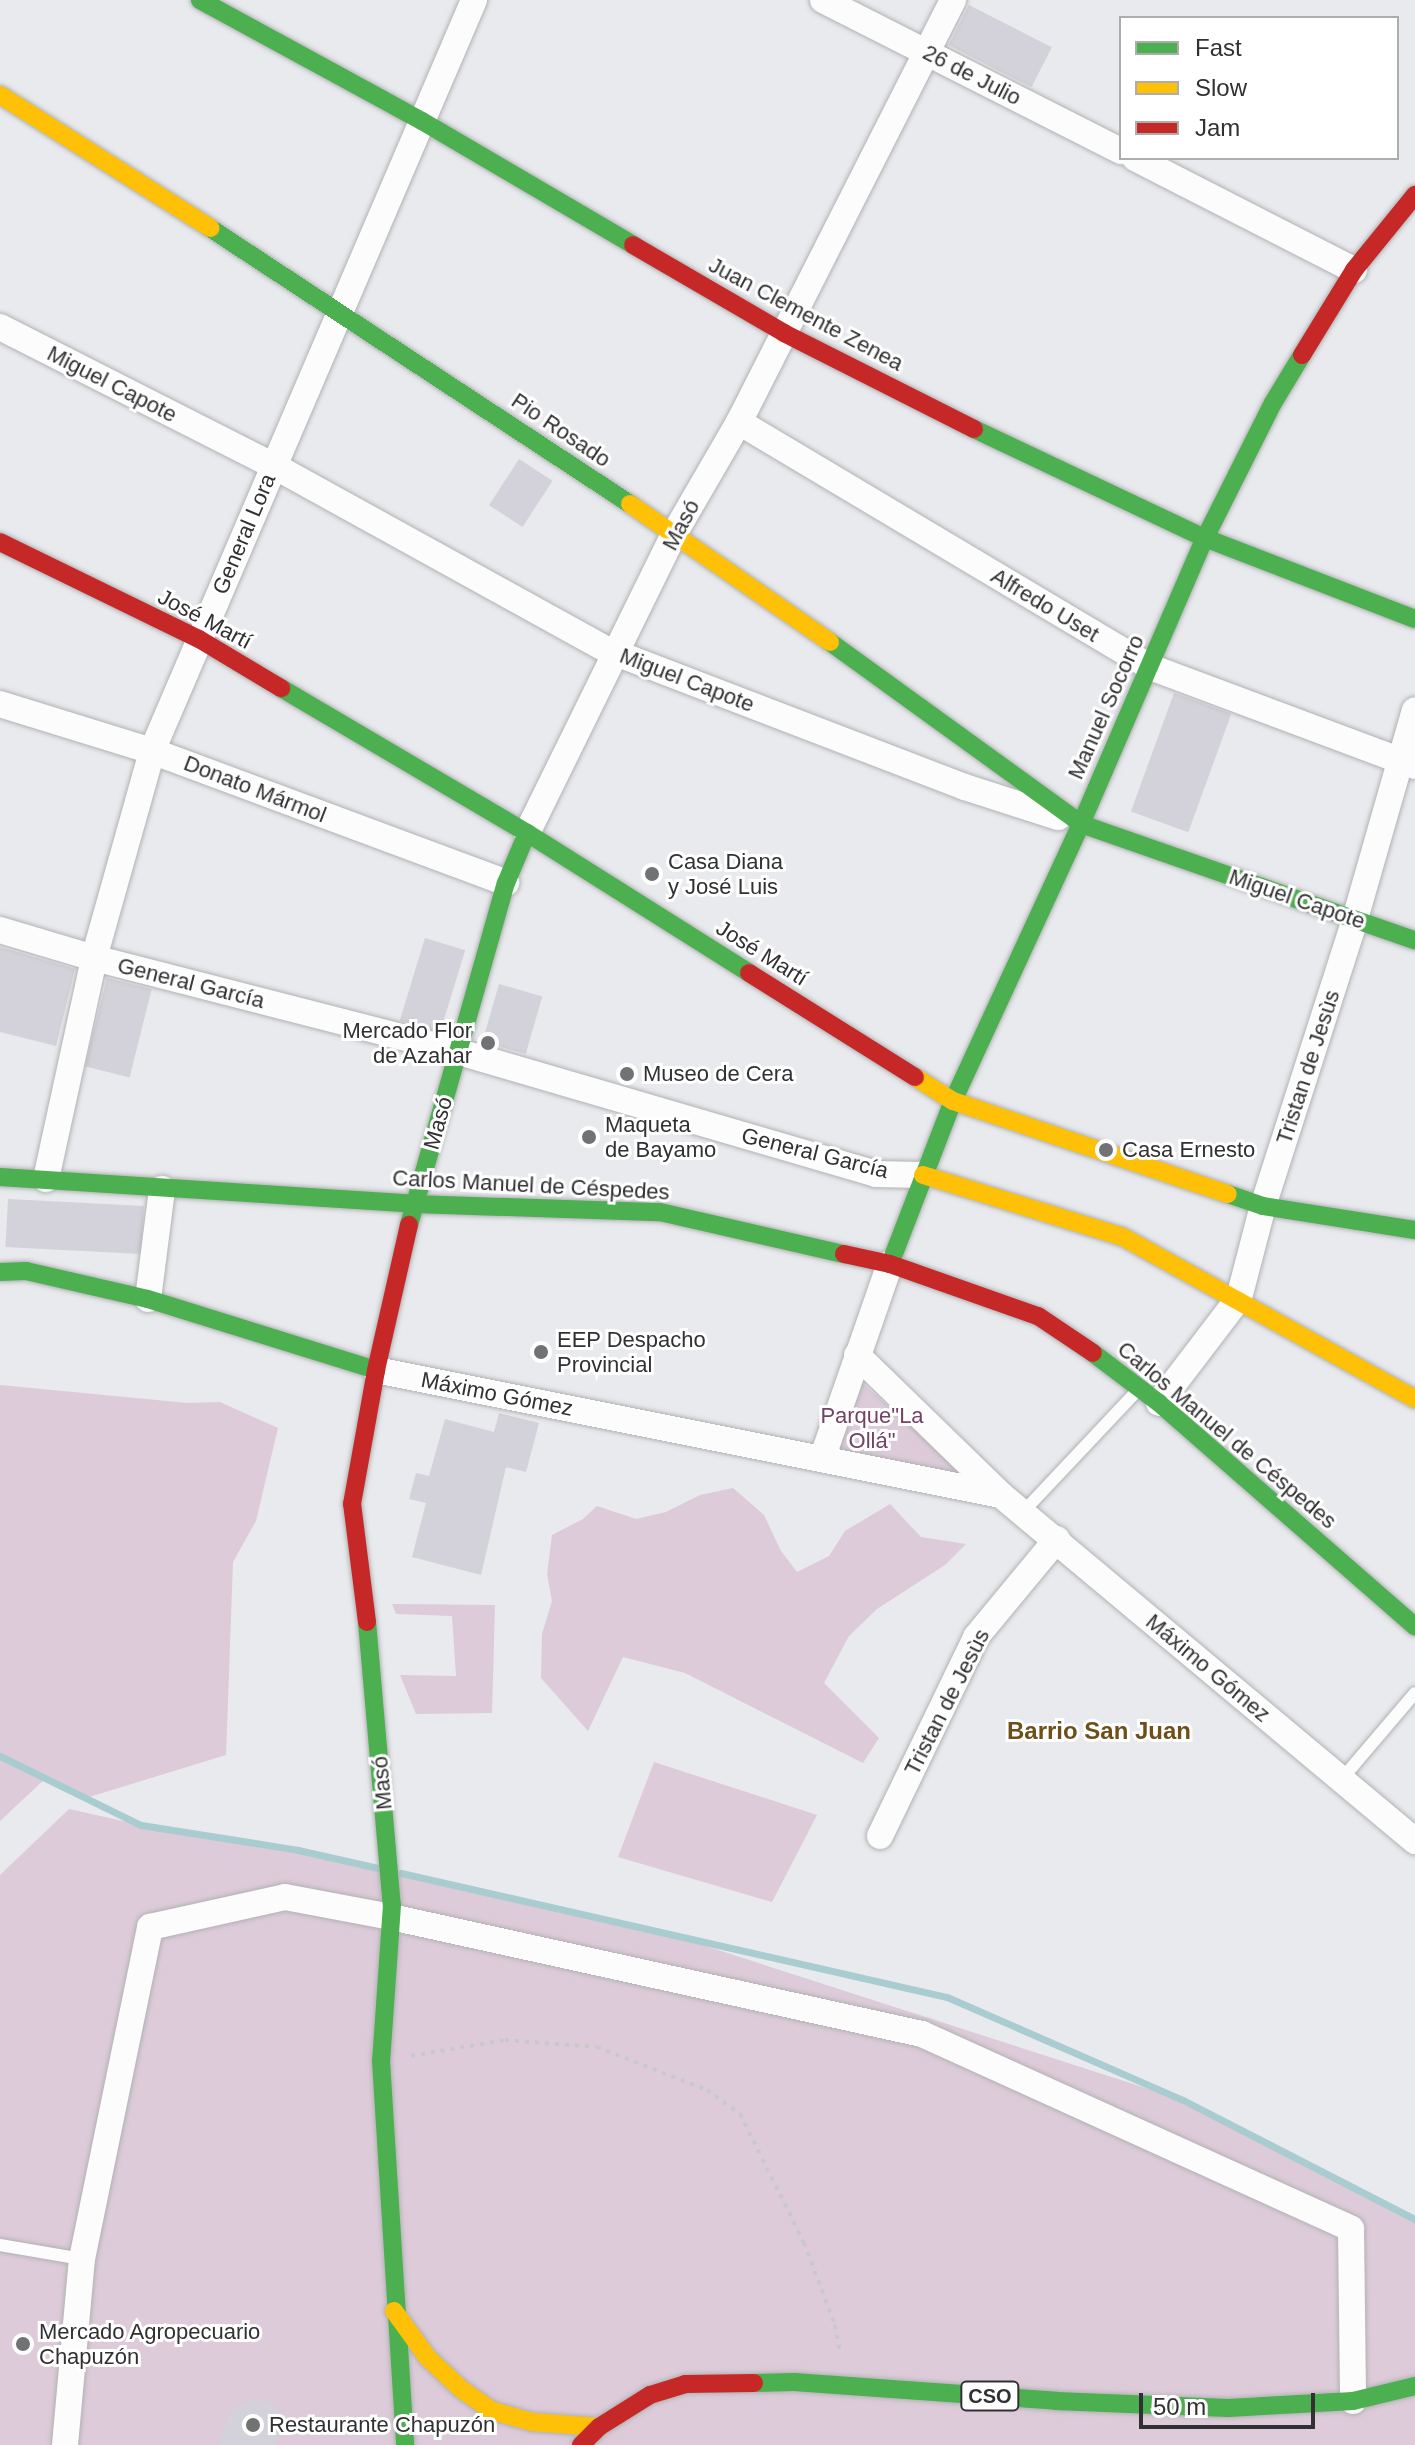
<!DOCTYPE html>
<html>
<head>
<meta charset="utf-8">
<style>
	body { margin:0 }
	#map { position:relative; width:1415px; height:2445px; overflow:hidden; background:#e8eaed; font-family:Helvetica,sans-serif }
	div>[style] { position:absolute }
	.green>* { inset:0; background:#ddcbd9 }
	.stream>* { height:7px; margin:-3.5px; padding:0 3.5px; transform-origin:3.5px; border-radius:3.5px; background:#a9ccd1 }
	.building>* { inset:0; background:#d3d1d9; transform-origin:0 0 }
	.path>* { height:4px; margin-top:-2px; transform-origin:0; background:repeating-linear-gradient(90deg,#c9c9ca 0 4px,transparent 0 10px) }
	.roads { filter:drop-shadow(0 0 2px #b1b2b4) drop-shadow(0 0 2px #b1b2b4) }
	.lane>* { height:12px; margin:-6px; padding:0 6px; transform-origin:6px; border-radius:6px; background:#fcfcfc }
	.street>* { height:26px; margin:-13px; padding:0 13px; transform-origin:13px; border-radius:13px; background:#fcfcfc }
	.fast>* { height:18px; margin:-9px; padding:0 9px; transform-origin:9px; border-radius:9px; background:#4caf50 }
	.slow>* { height:18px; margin:-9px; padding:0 9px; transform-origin:9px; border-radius:9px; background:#ffc107 }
	.jam>* { height:18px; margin:-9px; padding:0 9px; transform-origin:9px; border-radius:9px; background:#c62828 }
	.dots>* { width:22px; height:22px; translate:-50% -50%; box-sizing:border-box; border:4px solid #fff; border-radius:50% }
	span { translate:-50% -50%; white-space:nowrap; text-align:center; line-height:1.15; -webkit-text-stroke:6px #fff; paint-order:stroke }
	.shield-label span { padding:2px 6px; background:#fff; border:2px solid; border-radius:6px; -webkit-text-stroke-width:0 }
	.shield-label { font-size:20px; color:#313133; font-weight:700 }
	.street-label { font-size:22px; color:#313133 }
	.poi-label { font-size:22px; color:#313133 }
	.left { translate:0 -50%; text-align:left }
	.right { translate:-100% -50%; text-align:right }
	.park-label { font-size:22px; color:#734265 }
	.neighbourhood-label { font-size:24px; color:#6e4f1a; font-weight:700 }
	.legend { position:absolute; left:1119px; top:16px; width:280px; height:144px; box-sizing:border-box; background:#fff; border:2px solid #adadad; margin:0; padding:10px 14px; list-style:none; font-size:24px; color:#313133 }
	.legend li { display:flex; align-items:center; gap:16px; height:40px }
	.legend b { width:40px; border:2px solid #adadad }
	.scale { position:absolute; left:1139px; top:2393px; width:176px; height:36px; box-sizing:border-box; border:4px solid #313133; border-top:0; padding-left:10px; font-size:24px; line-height:28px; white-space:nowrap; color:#313133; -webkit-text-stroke:6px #fff; paint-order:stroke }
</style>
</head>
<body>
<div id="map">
	<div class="green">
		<i style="clip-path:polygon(861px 1382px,968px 1476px,833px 1450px)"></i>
		<i style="clip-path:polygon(0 1385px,188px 1403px,220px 1402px,278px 1428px,256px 1521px,233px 1562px,226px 1755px,86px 1798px,46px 1778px,0 1821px)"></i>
		<i style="clip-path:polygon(733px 1488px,764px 1515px,781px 1551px,797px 1572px,829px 1556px,845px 1531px,890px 1504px,921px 1537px,966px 1544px,945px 1565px,877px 1609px,849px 1636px,824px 1683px,879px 1738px,863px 1763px,685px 1673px,623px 1657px,588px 1731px,541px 1678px,542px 1634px,552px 1601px,547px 1574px,552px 1535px,583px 1519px,597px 1506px,636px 1519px,666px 1512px,700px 1495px)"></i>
		<i style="clip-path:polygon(392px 1604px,495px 1605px,492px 1713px,416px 1714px,400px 1675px,456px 1676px,452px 1616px,396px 1614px)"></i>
		<i style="clip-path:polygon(654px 1762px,817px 1815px,772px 1902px,618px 1857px)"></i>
		<i style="clip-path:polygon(69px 1809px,141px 1825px,298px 1850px,659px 1931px,1183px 2100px,1415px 2219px,1415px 2445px,0 2445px,0 1875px)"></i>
	</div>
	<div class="stream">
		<i style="left:0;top:1756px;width:157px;rotate:26.1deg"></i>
		<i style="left:141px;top:1825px;width:159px;rotate:9deg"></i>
		<i style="left:298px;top:1850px;width:82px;rotate:12.7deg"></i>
		<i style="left:401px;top:1873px;width:560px;rotate:12.8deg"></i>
		<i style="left:947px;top:1997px;width:257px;rotate:23.6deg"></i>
		<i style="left:1183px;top:2100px;width:261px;rotate:27.2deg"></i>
	</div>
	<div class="building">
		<i style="left:969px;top:5px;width:93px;height:45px;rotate:27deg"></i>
		<i style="left:519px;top:459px;width:40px;height:55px;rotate:33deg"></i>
		<i style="left:1174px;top:693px;width:61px;height:126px;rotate:20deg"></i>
		<i style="left:425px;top:938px;width:42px;height:86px;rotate:17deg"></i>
		<i style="clip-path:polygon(0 947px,75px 969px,56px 1046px,0 1032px)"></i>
		<i style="left:107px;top:978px;width:46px;height:91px;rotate:14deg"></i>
		<i style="left:499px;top:984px;width:45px;height:60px;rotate:16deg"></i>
		<i style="left:8px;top:1199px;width:136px;height:48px;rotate:3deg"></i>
		<i style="clip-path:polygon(499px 1413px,539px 1423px,526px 1472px,506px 1467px,481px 1575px,412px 1557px,426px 1503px,409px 1499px,416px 1473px,429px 1476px,445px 1419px,494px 1432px)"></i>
		<i style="clip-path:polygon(251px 2399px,271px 2402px,281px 2415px,282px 2431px,276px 2445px,218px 2445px,226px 2419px,238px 2405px)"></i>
	</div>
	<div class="path">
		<i style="left:411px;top:2056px;width:95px;rotate:-9.7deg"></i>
		<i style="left:505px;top:2040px;width:92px;rotate:4.4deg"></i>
		<i style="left:597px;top:2047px;width:118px;rotate:21.4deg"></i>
		<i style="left:707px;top:2090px;width:41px;rotate:36deg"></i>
		<i style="left:740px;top:2114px;width:144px;rotate:63.6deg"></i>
		<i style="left:804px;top:2243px;width:88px;rotate:69.3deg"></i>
		<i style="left:835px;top:2325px;width:29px;rotate:80deg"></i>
	</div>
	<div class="roads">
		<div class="lane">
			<i style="left:1023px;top:1512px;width:168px;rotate:-46.7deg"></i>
			<i style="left:1341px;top:1780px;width:114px;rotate:-49.6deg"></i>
			<i style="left:0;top:2245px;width:83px;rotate:9.7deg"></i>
		</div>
		<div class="street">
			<i style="left:823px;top:0;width:334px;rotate:26.9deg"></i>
			<i style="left:1135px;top:158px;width:246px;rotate:27.1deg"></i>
			<i style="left:0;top:327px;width:307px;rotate:26.9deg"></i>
			<i style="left:274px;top:466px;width:381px;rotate:28.9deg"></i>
			<i style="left:608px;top:650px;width:382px;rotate:21deg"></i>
			<i style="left:965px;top:787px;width:98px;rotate:17.9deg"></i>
			<i style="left:739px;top:422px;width:478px;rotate:30.8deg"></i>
			<i style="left:1150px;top:667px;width:283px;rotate:20.5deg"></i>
			<i style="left:0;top:704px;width:159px;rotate:17.2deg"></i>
			<i style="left:152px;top:751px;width:378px;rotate:20.4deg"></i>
			<i style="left:527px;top:833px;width:333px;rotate:-63.8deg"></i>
			<i style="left:674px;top:534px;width:129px;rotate:-59.9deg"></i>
			<i style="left:739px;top:422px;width:473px;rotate:-63.1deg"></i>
			<i style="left:0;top:930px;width:98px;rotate:16.6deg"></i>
			<i style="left:94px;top:958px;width:377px;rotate:14.4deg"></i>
			<i style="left:459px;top:1052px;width:434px;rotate:16.3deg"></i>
			<i style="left:876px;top:1174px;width:47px;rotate:1.2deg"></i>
			<i style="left:46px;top:1179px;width:226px;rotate:-77.7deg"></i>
			<i style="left:94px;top:958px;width:215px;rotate:-74.3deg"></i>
			<i style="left:152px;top:751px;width:817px;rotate:-66.79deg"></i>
			<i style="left:148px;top:1299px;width:111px;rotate:-82.7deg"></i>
			<i style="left:857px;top:1355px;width:201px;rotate:44.2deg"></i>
			<i style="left:1001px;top:1495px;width:540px;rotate:39.89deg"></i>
			<i style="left:376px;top:1370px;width:637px;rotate:11.31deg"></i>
			<i style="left:1159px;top:1403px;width:132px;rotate:-52.7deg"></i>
			<i style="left:1239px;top:1298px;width:95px;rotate:-75.4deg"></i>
			<i style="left:1263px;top:1206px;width:301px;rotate:-72.2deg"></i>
			<i style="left:1355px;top:919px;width:217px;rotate:-74deg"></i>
			<i style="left:822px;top:1459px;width:207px;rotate:-70.8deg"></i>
			<i style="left:880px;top:1836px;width:221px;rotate:-64.2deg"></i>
			<i style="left:976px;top:1637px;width:127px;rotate:-50.4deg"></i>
			<i style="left:65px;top:2445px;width:187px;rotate:-84.8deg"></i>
			<i style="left:82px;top:2259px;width:339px;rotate:-78.4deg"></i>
			<i style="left:150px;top:1927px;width:138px;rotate:-12.5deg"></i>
			<i style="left:285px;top:1897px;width:108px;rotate:10.7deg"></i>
			<i style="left:391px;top:1917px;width:544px;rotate:12.43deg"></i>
			<i style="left:922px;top:2034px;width:471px;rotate:24.4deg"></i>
			<i style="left:1351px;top:2229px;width:172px;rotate:89.3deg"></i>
		</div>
		<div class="fast">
			<i style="left:200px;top:0;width:253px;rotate:28.6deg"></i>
			<i style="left:422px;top:121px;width:245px;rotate:30.4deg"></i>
			<i style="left:210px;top:228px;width:503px;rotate:33.31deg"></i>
			<i style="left:974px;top:429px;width:255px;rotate:25.3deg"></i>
			<i style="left:1205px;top:538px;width:225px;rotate:21.1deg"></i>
			<i style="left:830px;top:642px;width:310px;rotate:35.9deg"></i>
			<i style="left:1081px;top:824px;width:354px;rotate:19.2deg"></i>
			<i style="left:281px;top:688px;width:286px;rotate:30.5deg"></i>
			<i style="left:527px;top:833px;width:262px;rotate:32.2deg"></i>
			<i style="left:0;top:1177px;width:415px;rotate:3.7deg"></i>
			<i style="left:414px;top:1204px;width:246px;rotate:1.9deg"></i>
			<i style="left:660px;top:1212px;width:189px;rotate:12.9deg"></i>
			<i style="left:1228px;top:1194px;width:37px;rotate:19deg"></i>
			<i style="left:1263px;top:1206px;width:154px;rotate:9deg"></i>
			<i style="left:409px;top:1225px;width:355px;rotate:-74.2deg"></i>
			<i style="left:506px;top:883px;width:54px;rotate:-67.2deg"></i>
			<i style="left:890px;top:1264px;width:175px;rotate:-68.9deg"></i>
			<i style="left:953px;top:1101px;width:305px;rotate:-65.2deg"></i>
			<i style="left:1081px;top:824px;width:312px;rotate:-66.6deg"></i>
			<i style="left:1205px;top:538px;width:151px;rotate:-63.3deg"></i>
			<i style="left:1273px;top:403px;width:56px;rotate:-58.9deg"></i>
			<i style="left:0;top:1272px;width:26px;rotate:-2deg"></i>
			<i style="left:26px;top:1271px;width:125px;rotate:12.9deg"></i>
			<i style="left:148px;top:1299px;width:239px;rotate:17.3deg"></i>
			<i style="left:1093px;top:1353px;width:83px;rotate:37.1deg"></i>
			<i style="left:1159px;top:1403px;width:340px;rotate:41.1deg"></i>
			<i style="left:367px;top:1622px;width:284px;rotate:85deg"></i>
			<i style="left:392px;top:1905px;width:156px;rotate:94deg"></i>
			<i style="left:381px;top:2061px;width:385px;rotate:86.4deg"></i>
			<i style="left:754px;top:2383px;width:40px;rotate:-1.4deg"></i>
			<i style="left:794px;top:2382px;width:263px;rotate:4.1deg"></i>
			<i style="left:1056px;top:2401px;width:172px;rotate:2.3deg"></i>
			<i style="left:1228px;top:2408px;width:125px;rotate:-3.2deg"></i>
			<i style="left:1353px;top:2401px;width:64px;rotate:-13.6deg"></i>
		</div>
		<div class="slow">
			<i style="left:0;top:95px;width:249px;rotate:32.3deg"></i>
			<i style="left:630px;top:504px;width:243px;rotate:34.6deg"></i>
			<i style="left:915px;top:1077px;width:45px;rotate:32.3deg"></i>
			<i style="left:953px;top:1101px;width:290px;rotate:18.7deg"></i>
			<i style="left:923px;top:1175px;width:209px;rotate:17.2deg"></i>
			<i style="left:1123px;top:1237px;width:334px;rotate:29deg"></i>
			<i style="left:394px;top:2311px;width:58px;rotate:54.1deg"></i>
			<i style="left:428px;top:2358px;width:45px;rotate:43.2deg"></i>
			<i style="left:461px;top:2389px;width:39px;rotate:35deg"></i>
			<i style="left:493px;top:2411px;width:41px;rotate:15.8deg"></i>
			<i style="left:532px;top:2422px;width:67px;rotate:4.3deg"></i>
		</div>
		<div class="jam">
			<i style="left:633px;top:245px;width:175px;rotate:30.2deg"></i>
			<i style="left:784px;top:333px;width:213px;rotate:26.8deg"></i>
			<i style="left:1302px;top:355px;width:100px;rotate:-58.5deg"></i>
			<i style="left:1354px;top:270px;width:97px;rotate:-50.9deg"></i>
			<i style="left:0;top:542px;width:221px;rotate:26deg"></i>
			<i style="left:199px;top:639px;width:96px;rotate:30.9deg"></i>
			<i style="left:749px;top:973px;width:196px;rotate:32.1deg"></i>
			<i style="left:844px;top:1254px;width:47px;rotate:12.3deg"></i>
			<i style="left:890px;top:1264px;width:157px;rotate:19.4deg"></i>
			<i style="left:1038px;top:1316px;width:66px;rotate:33.9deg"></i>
			<i style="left:367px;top:1622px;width:119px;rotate:-97.2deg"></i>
			<i style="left:352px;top:1504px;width:136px;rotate:-79.8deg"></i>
			<i style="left:376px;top:1370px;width:149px;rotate:-77.2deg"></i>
			<i style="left:581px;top:2445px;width:25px;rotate:-45deg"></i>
			<i style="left:599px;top:2427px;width:60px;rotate:-32.1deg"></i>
			<i style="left:650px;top:2395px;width:37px;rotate:-17deg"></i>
			<i style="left:685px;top:2384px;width:69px;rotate:-0.8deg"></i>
		</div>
	</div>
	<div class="dots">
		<i style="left:652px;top:874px;background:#717274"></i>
		<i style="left:488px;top:1043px;background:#717274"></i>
		<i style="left:627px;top:1074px;background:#717274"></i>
		<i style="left:589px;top:1137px;background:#717274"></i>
		<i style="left:1106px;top:1150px;background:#717274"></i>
		<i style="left:541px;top:1352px;background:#717274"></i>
		<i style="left:23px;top:2344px;background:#717274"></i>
		<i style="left:253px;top:2425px;background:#717274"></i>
	</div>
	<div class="shield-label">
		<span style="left:990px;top:2396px">CSO</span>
	</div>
	<div class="street-label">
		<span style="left:972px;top:75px;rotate:27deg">26 de Julio</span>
		<span style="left:806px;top:314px;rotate:28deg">Juan Clemente Zenea</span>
		<span style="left:112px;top:384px;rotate:27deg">Miguel Capote</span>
		<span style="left:561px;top:430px;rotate:34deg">Pio Rosado</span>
		<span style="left:681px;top:525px;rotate:-62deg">Masó</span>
		<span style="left:244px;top:534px;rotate:-67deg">General Lora</span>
		<span style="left:1045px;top:605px;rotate:31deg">Alfredo Uset</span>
		<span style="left:205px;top:619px;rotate:28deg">José Martí</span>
		<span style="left:687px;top:680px;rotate:21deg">Miguel Capote</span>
		<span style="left:1106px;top:707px;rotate:-66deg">Manuel Socorro</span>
		<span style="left:255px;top:789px;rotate:21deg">Donato Mármol</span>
		<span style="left:1297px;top:899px;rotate:19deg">Miguel Capote</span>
		<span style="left:762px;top:953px;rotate:32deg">José Martí</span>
		<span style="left:191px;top:983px;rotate:14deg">General García</span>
		<span style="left:1308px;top:1067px;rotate:-72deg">Tristan de Jesùs</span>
		<span style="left:438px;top:1123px;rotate:-74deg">Masó</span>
		<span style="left:815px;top:1153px;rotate:14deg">General García</span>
		<span style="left:531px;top:1185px;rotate:3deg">Carlos Manuel de Céspedes</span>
		<span style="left:497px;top:1394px;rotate:11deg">Máximo Gómez</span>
		<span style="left:1227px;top:1435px;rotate:40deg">Carlos Manuel de Céspedes</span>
		<span style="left:1208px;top:1668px;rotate:40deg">Máximo Gómez</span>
		<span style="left:947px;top:1702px;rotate:-63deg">Tristan de Jesùs</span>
		<span style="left:382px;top:1783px;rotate:-95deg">Masó</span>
	</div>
	<div class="poi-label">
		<span class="left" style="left:668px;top:874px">Casa Diana<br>y José Luis</span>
		<span class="right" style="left:472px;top:1043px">Mercado Flor<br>de Azahar</span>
		<span class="left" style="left:643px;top:1074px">Museo de Cera</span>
		<span class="left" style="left:605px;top:1137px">Maqueta<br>de Bayamo</span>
		<span class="left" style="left:1122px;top:1150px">Casa Ernesto</span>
		<span class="left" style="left:557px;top:1352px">EEP Despacho<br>Provincial</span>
		<span class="left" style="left:39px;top:2344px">Mercado Agropecuario<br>Chapuzón</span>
		<span class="left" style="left:269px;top:2425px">Restaurante Chapuzón</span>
	</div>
	<div class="park-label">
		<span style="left:872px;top:1428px">Parque"La<br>Ollá"</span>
	</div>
	<div class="neighbourhood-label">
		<span style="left:1099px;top:1731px">Barrio San Juan</span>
	</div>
	<ul class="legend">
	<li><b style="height:10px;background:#4caf50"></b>Fast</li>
	<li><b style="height:10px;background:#ffc107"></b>Slow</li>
	<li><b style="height:10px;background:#c62828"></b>Jam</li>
	</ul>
	<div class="scale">50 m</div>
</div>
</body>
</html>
